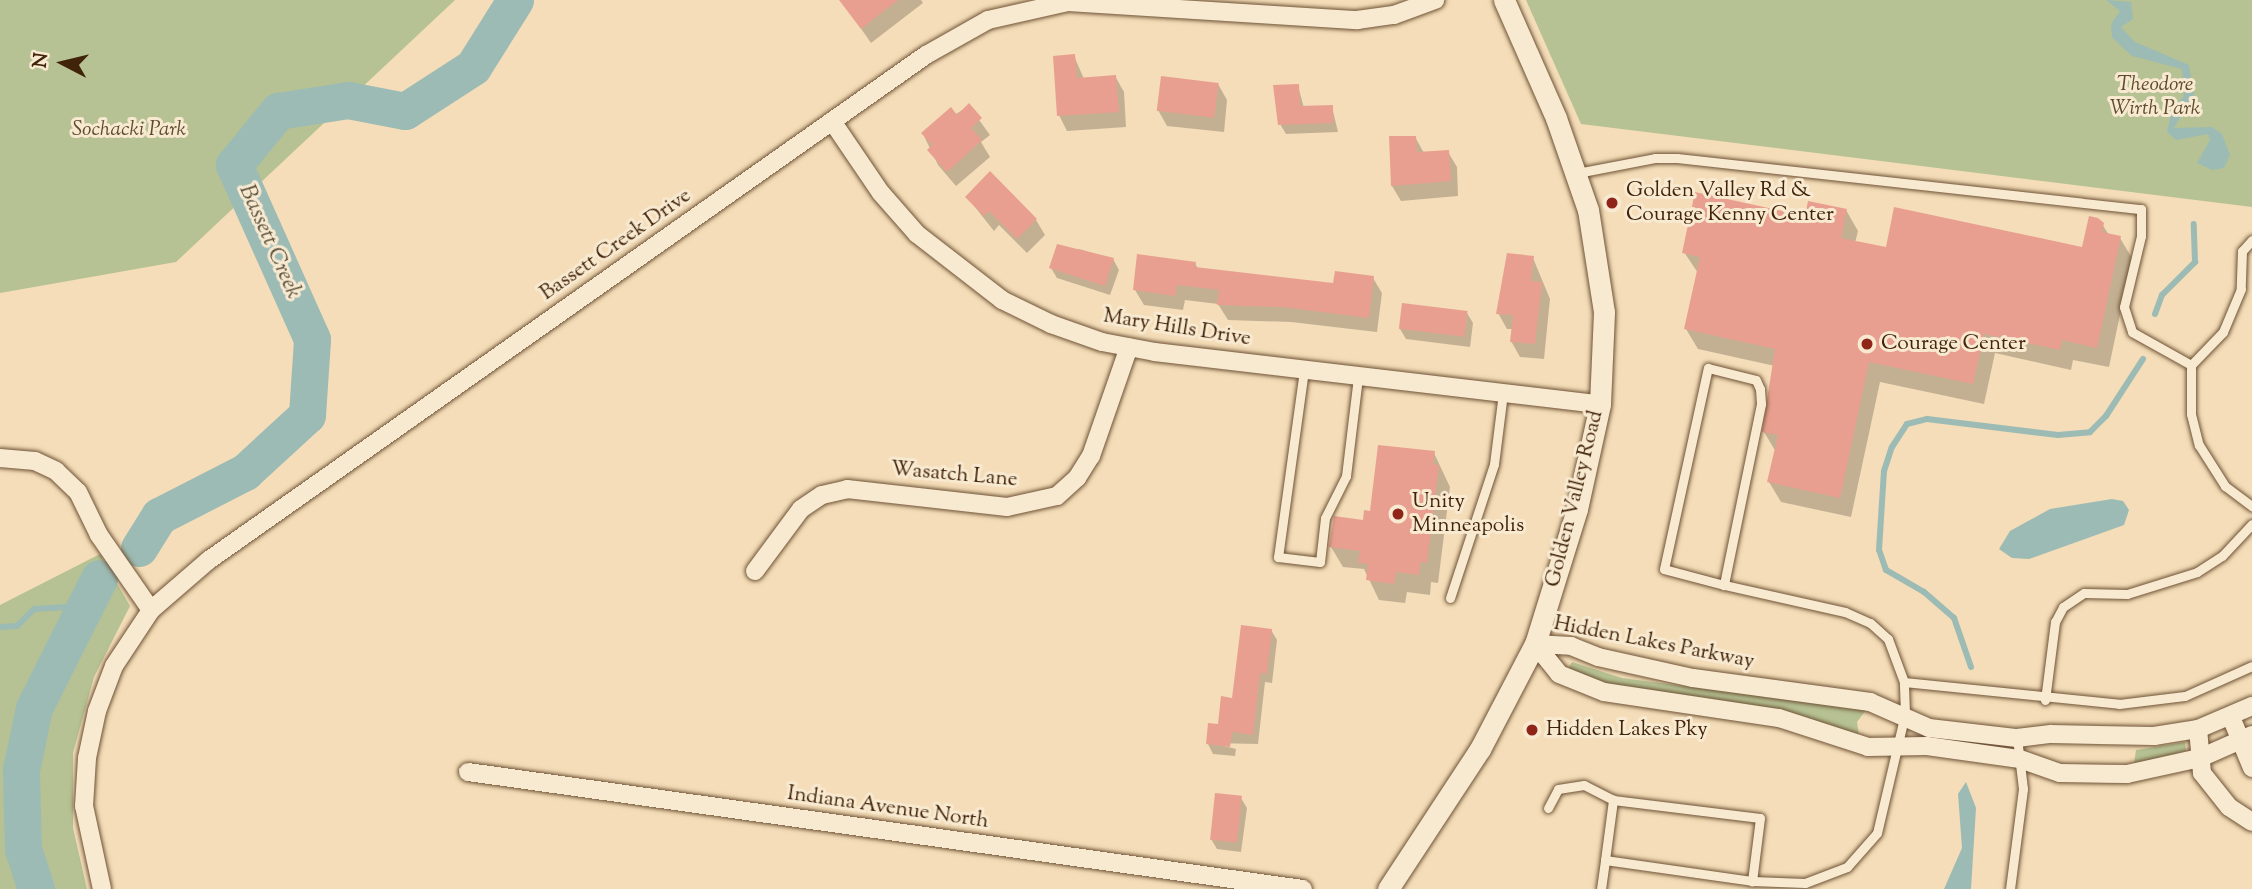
<!DOCTYPE html>
<html>
<head>
<meta charset="utf-8">
<style>
	body { margin:0 }
	#map { position:relative; width:2252px; height:889px; overflow:hidden; background:#f4ddb8; font-family:"Sorts Mill Goudy",serif }
	div>[style] { position:absolute }
	.green>* { inset:0; background:#b6c293 }
	.water>* { inset:0; background:#9cbbb4 }
	.shadow>* { inset:0; background:#0003 }
	.stream>* { height:6px; margin:-3px; padding:0 3px; transform-origin:3px; border-radius:3px; background:#9cbbb4 }
	.river>* { height:37px; margin:-18.5px; padding:0 18.5px; transform-origin:18.5px; border-radius:18.5px; background:#9cbbb4 }
	.building>* { inset:0; background:#e99f8f; transform-origin:0 0 }
	.roads { filter:drop-shadow(0 0 2px #6e5235) drop-shadow(0 0 2px #6e5235) }
	.service>* { height:9px; margin:-4.5px; padding:0 4.5px; transform-origin:4.5px; border-radius:4.5px; background:#f8e9d1 }
	.minor>* { height:18px; margin:-9px; padding:0 9px; transform-origin:9px; border-radius:9px; background:#f8e9d1 }
	.tertiary>* { height:21px; margin:-10.5px; padding:0 10.5px; transform-origin:10.5px; border-radius:10.5px; background:#f8e9d1 }
	.dots>* { width:19px; height:19px; translate:-50% -50%; box-sizing:border-box; border:4px solid #f8e9d1; border-radius:50% }
	span { translate:-50% -50%; white-space:nowrap; text-align:center; line-height:1.15; -webkit-text-stroke:6px #f8e9d1; paint-order:stroke }
	.park-label { font-size:21px; color:#5e4b2c; font-style:italic }
	.poi-label { font-size:21px; color:#412309 }
	.left { translate:0 -50%; text-align:left }
	.street-label { font-size:21px; color:#412309 }
	.water-label { font-size:23px; color:#5c513c; font-style:italic }
	.north { position:absolute; left:28px; top:28px; width:70px; height:70px; -webkit-text-stroke:5px #f8e9d1; paint-order:stroke; rotate:277deg; font-size:19px; font-weight:700; line-height:28px; text-align:center; color:#412309 }
	.north::after { content:''; display:block; margin:auto; width:24px; height:32px; background:#412309; clip-path:polygon(50% 0,100% 100%,50% 72%,0 100%) }
</style>
</head>
<body>
<div id="map">
	<div class="green">
		<i style="clip-path:polygon(0 0,455px 0,176px 262px,0 293px)"></i>
		<i style="clip-path:polygon(1526px 0,2252px 0,2252px 207px,1581px 124px)"></i>
		<i style="clip-path:polygon(100px 554px,130px 606px,94px 677px,73px 753px,73px 828px,87px 889px,0 889px,0 605px)"></i>
		<i style="clip-path:polygon(1572px 662px,1622px 678px,1866px 710px,1857px 722px,1859px 736px,1800px 715px,1618px 690px,1568px 669px)"></i>
		<i style="clip-path:polygon(2185px 742px,2186px 751px,2134px 764px,2136px 750px)"></i>
	</div>
	<div class="water">
		<i style="clip-path:polygon(2106px 0,2131px 2px,2133px 19px,2121px 27px,2135px 42px,2189px 65px,2194px 94px,2174px 128px,2212px 127px,2222px 134px,2230px 155px,2224px 168px,2212px 170px,2197px 163px,2210px 140px,2208px 134px,2176px 140px,2167px 132px,2172px 109px,2184px 96px,2182px 69px,2132px 56px,2121px 46px,2112px 37px,2111px 24px,2120px 11px)"></i>
		<i style="clip-path:polygon(2112px 499px,2123px 501px,2129px 510px,2124px 525px,2029px 559px,2012px 558px,1999px 549px,2010px 531px,2050px 509px)"></i>
		<i style="clip-path:polygon(1966px 782px,1976px 808px,1971px 889px,1944px 889px,1962px 848px,1958px 794px)"></i>
	</div>
	<div class="shadow">
		<i style="clip-path:polygon(849px 0,921px 0,923px 3px,871px 43px,844px 4px)"></i>
		<i style="clip-path:polygon(1074px 56px,1084px 79px,1115px 76px,1124px 92px,1126px 127px,1067px 131px,1059px 115px)"></i>
		<i style="clip-path:polygon(1218px 84px,1227px 100px,1224px 132px,1167px 126px,1158px 110px)"></i>
		<i style="clip-path:polygon(1298px 86px,1304px 108px,1332px 107px,1338px 132px,1286px 134px,1280px 124px)"></i>
		<i style="clip-path:polygon(969px 106px,990px 135px,981px 142px,990px 157px,956px 186px,938px 165px,923px 134px)"></i>
		<i style="clip-path:polygon(1415px 137px,1424px 153px,1448px 152px,1457px 167px,1458px 196px,1401px 201px,1392px 186px)"></i>
		<i style="clip-path:polygon(967px 197px,1036px 220px,1045px 235px,1027px 253px,999px 225px,994px 231px)"></i>
		<i style="clip-path:polygon(1846px 210px,1858px 231px,1855px 243px,1887px 249px,2084px 249px,2102px 224px,2109px 235px,2120px 238px,2132px 258px,2109px 367px,2073px 360px,2071px 370px,1995px 353px,1984px 404px,1880px 382px,1851px 517px,1781px 502px,1769px 482px,1776px 452px,1764px 432px,1775px 366px,1698px 349px,1686px 329px,1698px 273px,1684px 252px)"></i>
		<i style="clip-path:polygon(1079px 249px,1113px 259px,1119px 270px,1110px 295px,1057px 278px,1051px 268px)"></i>
		<i style="clip-path:polygon(1533px 258px,1550px 299px,1544px 359px,1520px 357px,1511px 341px,1513px 329px,1507px 329px,1498px 313px)"></i>
		<i style="clip-path:polygon(1195px 263px,1198px 269px,1335px 285px,1373px 278px,1382px 293px,1377px 332px,1291px 322px,1228px 320px,1218px 304px,1185px 300px,1183px 310px,1144px 305px,1135px 290px)"></i>
		<i style="clip-path:polygon(1467px 313px,1473px 323px,1470px 347px,1406px 339px,1400px 329px)"></i>
		<i style="clip-path:polygon(1434px 453px,1450px 487px,1438px 583px,1431px 582px,1430px 595px,1407px 592px,1405px 603px,1379px 600px,1364px 569px,1343px 567px,1331px 547px,1364px 522px)"></i>
		<i style="clip-path:polygon(1271px 630px,1277px 640px,1272px 683px,1265px 682px,1258px 744px,1212px 743px,1236px 749px,1235px 756px,1213px 754px,1208px 744px)"></i>
		<i style="clip-path:polygon(1241px 798px,1247px 808px,1241px 852px,1217px 849px,1211px 839px)"></i>
	</div>
	<div class="stream">
		<i style="left:2155px;top:314px;width:20px;rotate:-70deg"></i>
		<i style="left:2162px;top:295px;width:47px;rotate:-45deg"></i>
		<i style="left:2195px;top:262px;width:38px;rotate:-92deg"></i>
		<i style="left:0;top:627px;width:17px;rotate:-3deg"></i>
		<i style="left:17px;top:626px;width:24px;rotate:-45deg"></i>
		<i style="left:34px;top:609px;width:50px;rotate:-3.4deg"></i>
		<i style="left:1971px;top:667px;width:52px;rotate:-109.1deg"></i>
		<i style="left:1954px;top:618px;width:40px;rotate:-139deg"></i>
		<i style="left:1924px;top:592px;width:44px;rotate:-149.9deg"></i>
		<i style="left:1886px;top:570px;width:21px;rotate:-109deg"></i>
		<i style="left:1879px;top:550px;width:79px;rotate:-86.4deg"></i>
		<i style="left:1884px;top:471px;width:25px;rotate:-72deg"></i>
		<i style="left:1892px;top:447px;width:27px;rotate:-57deg"></i>
		<i style="left:1907px;top:424px;width:21px;rotate:-14deg"></i>
		<i style="left:1927px;top:419px;width:132px;rotate:7deg"></i>
		<i style="left:2058px;top:435px;width:32px;rotate:-5deg"></i>
		<i style="left:2090px;top:432px;width:23px;rotate:-45deg"></i>
		<i style="left:2106px;top:416px;width:68px;rotate:-57deg"></i>
	</div>
	<div class="river">
		<i style="left:139px;top:548px;width:38px;rotate:-58deg"></i>
		<i style="left:159px;top:516px;width:97px;rotate:-27.1deg"></i>
		<i style="left:245px;top:472px;width:84px;rotate:-42.6deg"></i>
		<i style="left:307px;top:415px;width:76px;rotate:-86.2deg"></i>
		<i style="left:312px;top:339px;width:191px;rotate:-114.1deg"></i>
		<i style="left:234px;top:165px;width:70px;rotate:-50.8deg"></i>
		<i style="left:278px;top:111px;width:71px;rotate:-8.9deg"></i>
		<i style="left:348px;top:100px;width:58px;rotate:10.9deg"></i>
		<i style="left:405px;top:111px;width:81px;rotate:-32.9deg"></i>
		<i style="left:473px;top:67px;width:79px;rotate:-57.9deg"></i>
		<i style="left:36px;top:889px;width:42px;rotate:-108deg"></i>
		<i style="left:23px;top:849px;width:79px;rotate:-91.5deg"></i>
		<i style="left:21px;top:770px;width:63px;rotate:-78.2deg"></i>
		<i style="left:34px;top:708px;width:145px;rotate:-63.4deg"></i>
	</div>
	<div class="building">
		<i style="clip-path:polygon(839px 0,898px 0,861px 29px)"></i>
		<i style="clip-path:polygon(1075px 54px,1077px 78px,1116px 75px,1119px 112px,1057px 116px,1053px 56px)"></i>
		<i style="left:1161px;top:76px;width:58px;height:35px;rotate:7deg"></i>
		<i style="clip-path:polygon(1299px 84px,1300px 106px,1333px 105px,1333px 123px,1278px 125px,1273px 85px)"></i>
		<i style="clip-path:polygon(969px 103px,982px 118px,971px 128px,982px 140px,947px 172px,927px 150px,932px 145px,921px 133px,951px 107px,957px 115px)"></i>
		<i style="clip-path:polygon(1389px 136px,1416px 136px,1417px 152px,1449px 150px,1451px 181px,1391px 186px)"></i>
		<i style="clip-path:polygon(990px 171px,1037px 219px,1017px 239px,989px 211px,984px 216px,965px 197px)"></i>
		<i style="clip-path:polygon(1695px 192px,1805px 216px,1808px 201px,1847px 209px,1841px 238px,1886px 247px,1894px 207px,2082px 247px,2089px 216px,2098px 218px,2104px 223px,2102px 232px,2121px 236px,2097px 348px,2062px 340px,2060px 350px,1984px 334px,1973px 384px,1869px 362px,1840px 498px,1767px 482px,1778px 435px,1762px 432px,1775px 349px,1684px 329px,1700px 257px,1682px 253px)"></i>
		<i style="clip-path:polygon(1057px 244px,1114px 258px,1105px 286px,1049px 268px)"></i>
		<i style="clip-path:polygon(1507px 253px,1534px 256px,1531px 281px,1542px 282px,1535px 344px,1510px 342px,1513px 315px,1496px 314px)"></i>
		<i style="clip-path:polygon(1137px 254px,1196px 262px,1195px 267px,1333px 283px,1335px 271px,1374px 276px,1369px 318px,1282px 307px,1217px 305px,1219px 290px,1177px 285px,1175px 296px,1133px 290px)"></i>
		<i style="left:1402px;top:303px;width:66px;height:26px;rotate:7deg"></i>
		<i style="clip-path:polygon(1378px 445px,1435px 451px,1433px 464px,1439px 465px,1427px 563px,1420px 562px,1419px 575px,1396px 572px,1394px 584px,1366px 580px,1368px 564px,1358px 563px,1360px 551px,1329px 547px,1334px 516px,1363px 520px,1364px 510px,1370px 511px)"></i>
		<i style="clip-path:polygon(1241px 625px,1272px 629px,1267px 674px,1260px 673px,1253px 735px,1232px 732px,1230px 747px,1206px 744px,1208px 723px,1218px 724px,1221px 696px,1232px 698px)"></i>
		<i style="left:1215px;top:793px;width:27px;height:47px;rotate:6deg"></i>
	</div>
	<div class="roads">
		<div class="service">
			<i style="left:1577px;top:173px;width:79px;rotate:-10.9deg"></i>
			<i style="left:1655px;top:158px;width:22px"></i>
			<i style="left:1677px;top:158px;width:467px;rotate:6.3deg"></i>
			<i style="left:2141px;top:209px;width:27px;rotate:90deg"></i>
			<i style="left:2141px;top:236px;width:73px;rotate:103.5deg"></i>
			<i style="left:2124px;top:307px;width:26px;rotate:72deg"></i>
			<i style="left:2132px;top:332px;width:68px;rotate:29.2deg"></i>
			<i style="left:2252px;top:240px;width:15px;rotate:132deg"></i>
			<i style="left:2242px;top:251px;width:38px;rotate:92deg"></i>
			<i style="left:2241px;top:289px;width:47px;rotate:112.7deg"></i>
			<i style="left:2223px;top:332px;width:46px;rotate:134.1deg"></i>
			<i style="left:2191px;top:365px;width:49px;rotate:90deg"></i>
			<i style="left:2191px;top:414px;width:32px;rotate:76deg"></i>
			<i style="left:2199px;top:445px;width:49px;rotate:57.6deg"></i>
			<i style="left:2225px;top:486px;width:34px;rotate:37deg"></i>
			<i style="left:1304px;top:370px;width:189px;rotate:97.9deg"></i>
			<i style="left:1278px;top:557px;width:42px;rotate:6.8deg"></i>
			<i style="left:1320px;top:562px;width:44px;rotate:-83.5deg"></i>
			<i style="left:1325px;top:518px;width:47px;rotate:-63.4deg"></i>
			<i style="left:1346px;top:476px;width:100px;rotate:-83.1deg"></i>
			<i style="left:1450px;top:598px;width:141px;rotate:-71.8deg"></i>
			<i style="left:1494px;top:464px;width:72px;rotate:-82.8deg"></i>
			<i style="left:1904px;top:682px;width:216px;rotate:5.8deg"></i>
			<i style="left:2119px;top:704px;width:66px;rotate:-6.9deg"></i>
			<i style="left:2185px;top:696px;width:73px;rotate:-24.1deg"></i>
			<i style="left:2045px;top:700px;width:79px;rotate:-82.7deg"></i>
			<i style="left:2055px;top:622px;width:17px;rotate:-62deg"></i>
			<i style="left:2063px;top:607px;width:25px;rotate:-34deg"></i>
			<i style="left:2084px;top:593px;width:43px;rotate:1.3deg"></i>
			<i style="left:2127px;top:594px;width:73px;rotate:-17.4deg"></i>
			<i style="left:2197px;top:572px;width:30px;rotate:-33deg"></i>
			<i style="left:2222px;top:556px;width:44px;rotate:-46.8deg"></i>
			<i style="left:1548px;top:808px;width:21px;rotate:-62deg"></i>
			<i style="left:1558px;top:789px;width:26px;rotate:-9deg"></i>
			<i style="left:1584px;top:785px;width:33px;rotate:27deg"></i>
			<i style="left:1613px;top:800px;width:148px;rotate:7deg"></i>
			<i style="left:1760px;top:818px;width:64px;rotate:97.2deg"></i>
			<i style="left:1605px;top:860px;width:61px;rotate:-82.4deg"></i>
			<i style="left:1601px;top:889px;width:29px;rotate:-82deg"></i>
			<i style="left:1605px;top:860px;width:148px;rotate:8.1deg"></i>
			<i style="left:1752px;top:881px;width:53px;rotate:2.2deg"></i>
			<i style="left:1805px;top:883px;width:45px;rotate:-20.9deg"></i>
			<i style="left:1847px;top:867px;width:45px;rotate:-48.6deg"></i>
			<i style="left:1877px;top:833px;width:122px;rotate:-76.8deg"></i>
			<i style="left:1905px;top:714px;width:32px;rotate:-92deg"></i>
			<i style="left:1904px;top:682px;width:46px;rotate:-110.4deg"></i>
			<i style="left:1888px;top:639px;width:24px;rotate:-138deg"></i>
			<i style="left:1870px;top:623px;width:27px;rotate:-156deg"></i>
			<i style="left:1845px;top:612px;width:124px;rotate:-167.4deg"></i>
			<i style="left:1724px;top:585px;width:62px;rotate:-165.1deg"></i>
			<i style="left:1664px;top:569px;width:206px;rotate:-77.7deg"></i>
			<i style="left:1708px;top:368px;width:49px;rotate:14deg"></i>
			<i style="left:1756px;top:380px;width:10px;rotate:66deg"></i>
			<i style="left:1760px;top:389px;width:15px;rotate:86deg"></i>
			<i style="left:1761px;top:404px;width:185px;rotate:101.6deg"></i>
			<i style="left:2010px;top:889px;width:101px;rotate:-82.6deg"></i>
			<i style="left:2023px;top:789px;width:51px;rotate:-96.7deg"></i>
		</div>
		<div class="minor">
			<i style="left:832px;top:121px;width:87px;rotate:55.8deg"></i>
			<i style="left:881px;top:193px;width:55px;rotate:48.7deg"></i>
			<i style="left:917px;top:234px;width:108px;rotate:37.8deg"></i>
			<i style="left:1002px;top:300px;width:55px;rotate:26.1deg"></i>
			<i style="left:1051px;top:324px;width:54px;rotate:19.4deg"></i>
			<i style="left:1102px;top:342px;width:54px;rotate:10.7deg"></i>
			<i style="left:1155px;top:352px;width:448px;rotate:6.7deg"></i>
			<i style="left:0;top:458px;width:35px;rotate:5deg"></i>
			<i style="left:35px;top:461px;width:23px;rotate:25deg"></i>
			<i style="left:56px;top:471px;width:30px;rotate:44deg"></i>
			<i style="left:78px;top:492px;width:48px;rotate:64deg"></i>
			<i style="left:99px;top:535px;width:91px;rotate:55.3deg"></i>
			<i style="left:755px;top:571px;width:77px;rotate:-53.4deg"></i>
			<i style="left:801px;top:509px;width:25px;rotate:-34deg"></i>
			<i style="left:822px;top:495px;width:26px;rotate:-13deg"></i>
			<i style="left:847px;top:489px;width:161px;rotate:6.4deg"></i>
			<i style="left:1007px;top:507px;width:51px;rotate:-12.4deg"></i>
			<i style="left:1057px;top:496px;width:27px;rotate:-42deg"></i>
			<i style="left:1077px;top:478px;width:26px;rotate:-58deg"></i>
			<i style="left:1091px;top:456px;width:115px;rotate:-70.8deg"></i>
			<i style="left:1535px;top:644px;width:38px;rotate:51deg"></i>
			<i style="left:1559px;top:674px;width:48px;rotate:21.8deg"></i>
			<i style="left:1604px;top:692px;width:177px;rotate:8.5deg"></i>
			<i style="left:1779px;top:718px;width:94px;rotate:18deg"></i>
			<i style="left:1868px;top:747px;width:59px;rotate:-1deg"></i>
			<i style="left:1927px;top:746px;width:94px;rotate:8deg"></i>
			<i style="left:2020px;top:759px;width:42px;rotate:19.3deg"></i>
			<i style="left:2060px;top:773px;width:67px;rotate:0.9deg"></i>
			<i style="left:2127px;top:774px;width:75px;rotate:-12.4deg"></i>
			<i style="left:2200px;top:758px;width:57px;rotate:-23.9deg"></i>
			<i style="left:1535px;top:644px;width:36px;rotate:3deg"></i>
			<i style="left:1571px;top:646px;width:29px;rotate:22deg"></i>
			<i style="left:1598px;top:657px;width:97px;rotate:12.5deg"></i>
			<i style="left:1693px;top:678px;width:179px;rotate:7.7deg"></i>
			<i style="left:1870px;top:702px;width:64px;rotate:23.8deg"></i>
			<i style="left:1929px;top:728px;width:89px;rotate:6.5deg"></i>
			<i style="left:2017px;top:738px;width:34px;rotate:-7deg"></i>
			<i style="left:2051px;top:734px;width:103px;rotate:1.1deg"></i>
			<i style="left:2154px;top:736px;width:45px;rotate:-9deg"></i>
			<i style="left:2198px;top:729px;width:59px;rotate:-23.1deg"></i>
			<i style="left:2231px;top:717px;width:55px;rotate:67.6deg"></i>
			<i style="left:2198px;top:729px;width:44px;rotate:84.8deg"></i>
			<i style="left:2202px;top:773px;width:43px;rotate:51.5deg"></i>
			<i style="left:2229px;top:807px;width:27px;rotate:33deg"></i>
			<i style="left:468px;top:772px;width:843px;rotate:7.98deg"></i>
			<i style="left:102px;top:889px;width:85px;rotate:-102.2deg"></i>
			<i style="left:84px;top:806px;width:48px;rotate:-86.4deg"></i>
			<i style="left:87px;top:758px;width:48px;rotate:-78deg"></i>
			<i style="left:97px;top:711px;width:48px;rotate:-69.3deg"></i>
			<i style="left:114px;top:666px;width:67px;rotate:-56.5deg"></i>
			<i style="left:151px;top:610px;width:77px;rotate:-40.8deg"></i>
			<i style="left:209px;top:560px;width:877px;rotate:-35.16deg"></i>
			<i style="left:926px;top:55px;width:71px;rotate:-29.4deg"></i>
			<i style="left:988px;top:20px;width:82px;rotate:-12.7deg"></i>
			<i style="left:1068px;top:2px;width:290px;rotate:3.6deg"></i>
			<i style="left:1357px;top:20px;width:37px;rotate:-8deg"></i>
			<i style="left:1394px;top:15px;width:44px;rotate:-20.1deg"></i>
		</div>
		<div class="tertiary">
			<i style="left:1388px;top:889px;width:168px;rotate:-56.7deg"></i>
			<i style="left:1480px;top:749px;width:119px;rotate:-62.4deg"></i>
			<i style="left:1535px;top:644px;width:141px;rotate:-72.7deg"></i>
			<i style="left:1577px;top:509px;width:107px;rotate:-77.6deg"></i>
			<i style="left:1600px;top:404px;width:92px;rotate:-87.5deg"></i>
			<i style="left:1604px;top:312px;width:103px;rotate:-98.9deg"></i>
			<i style="left:1588px;top:210px;width:97px;rotate:-109.2deg"></i>
			<i style="left:1556px;top:118px;width:129px;rotate:-113.8deg"></i>
		</div>
	</div>
	<div class="dots">
		<i style="left:1612px;top:203px;background:#8f2418"></i>
		<i style="left:1867px;top:344px;background:#8f2418"></i>
		<i style="left:1398px;top:514px;background:#8f2418"></i>
		<i style="left:1532px;top:730px;background:#8f2418"></i>
	</div>
	<div class="park-label">
		<span style="left:2155px;top:97px">Theodore<br>Wirth Park</span>
		<span style="left:129px;top:130px">Sochacki Park</span>
	</div>
	<div class="poi-label">
		<span class="left" style="left:1626px;top:203px">Golden Valley Rd &amp;<br>Courage Kenny Center</span>
		<span class="left" style="left:1881px;top:344px">Courage Center</span>
		<span class="left" style="left:1412px;top:514px">Unity<br>Minneapolis</span>
		<span class="left" style="left:1546px;top:730px">Hidden Lakes Pky</span>
	</div>
	<div class="street-label">
		<span style="left:616px;top:245px;rotate:-35deg">Bassett Creek Drive</span>
		<span style="left:1177px;top:328px;rotate:9deg">Mary Hills Drive</span>
		<span style="left:954px;top:475px;rotate:5deg">Wasatch Lane</span>
		<span style="left:1575px;top:499px;rotate:-76deg">Golden Valley Road</span>
		<span style="left:1654px;top:643px;rotate:11deg">Hidden Lakes Parkway</span>
		<span style="left:888px;top:808px;rotate:8deg">Indiana Avenue North</span>
	</div>
	<div class="water-label">
		<span style="left:269px;top:242px;rotate:66deg">Bassett Creek</span>
	</div>
	<div class="north">N</div>
</div>
</body>
</html>
